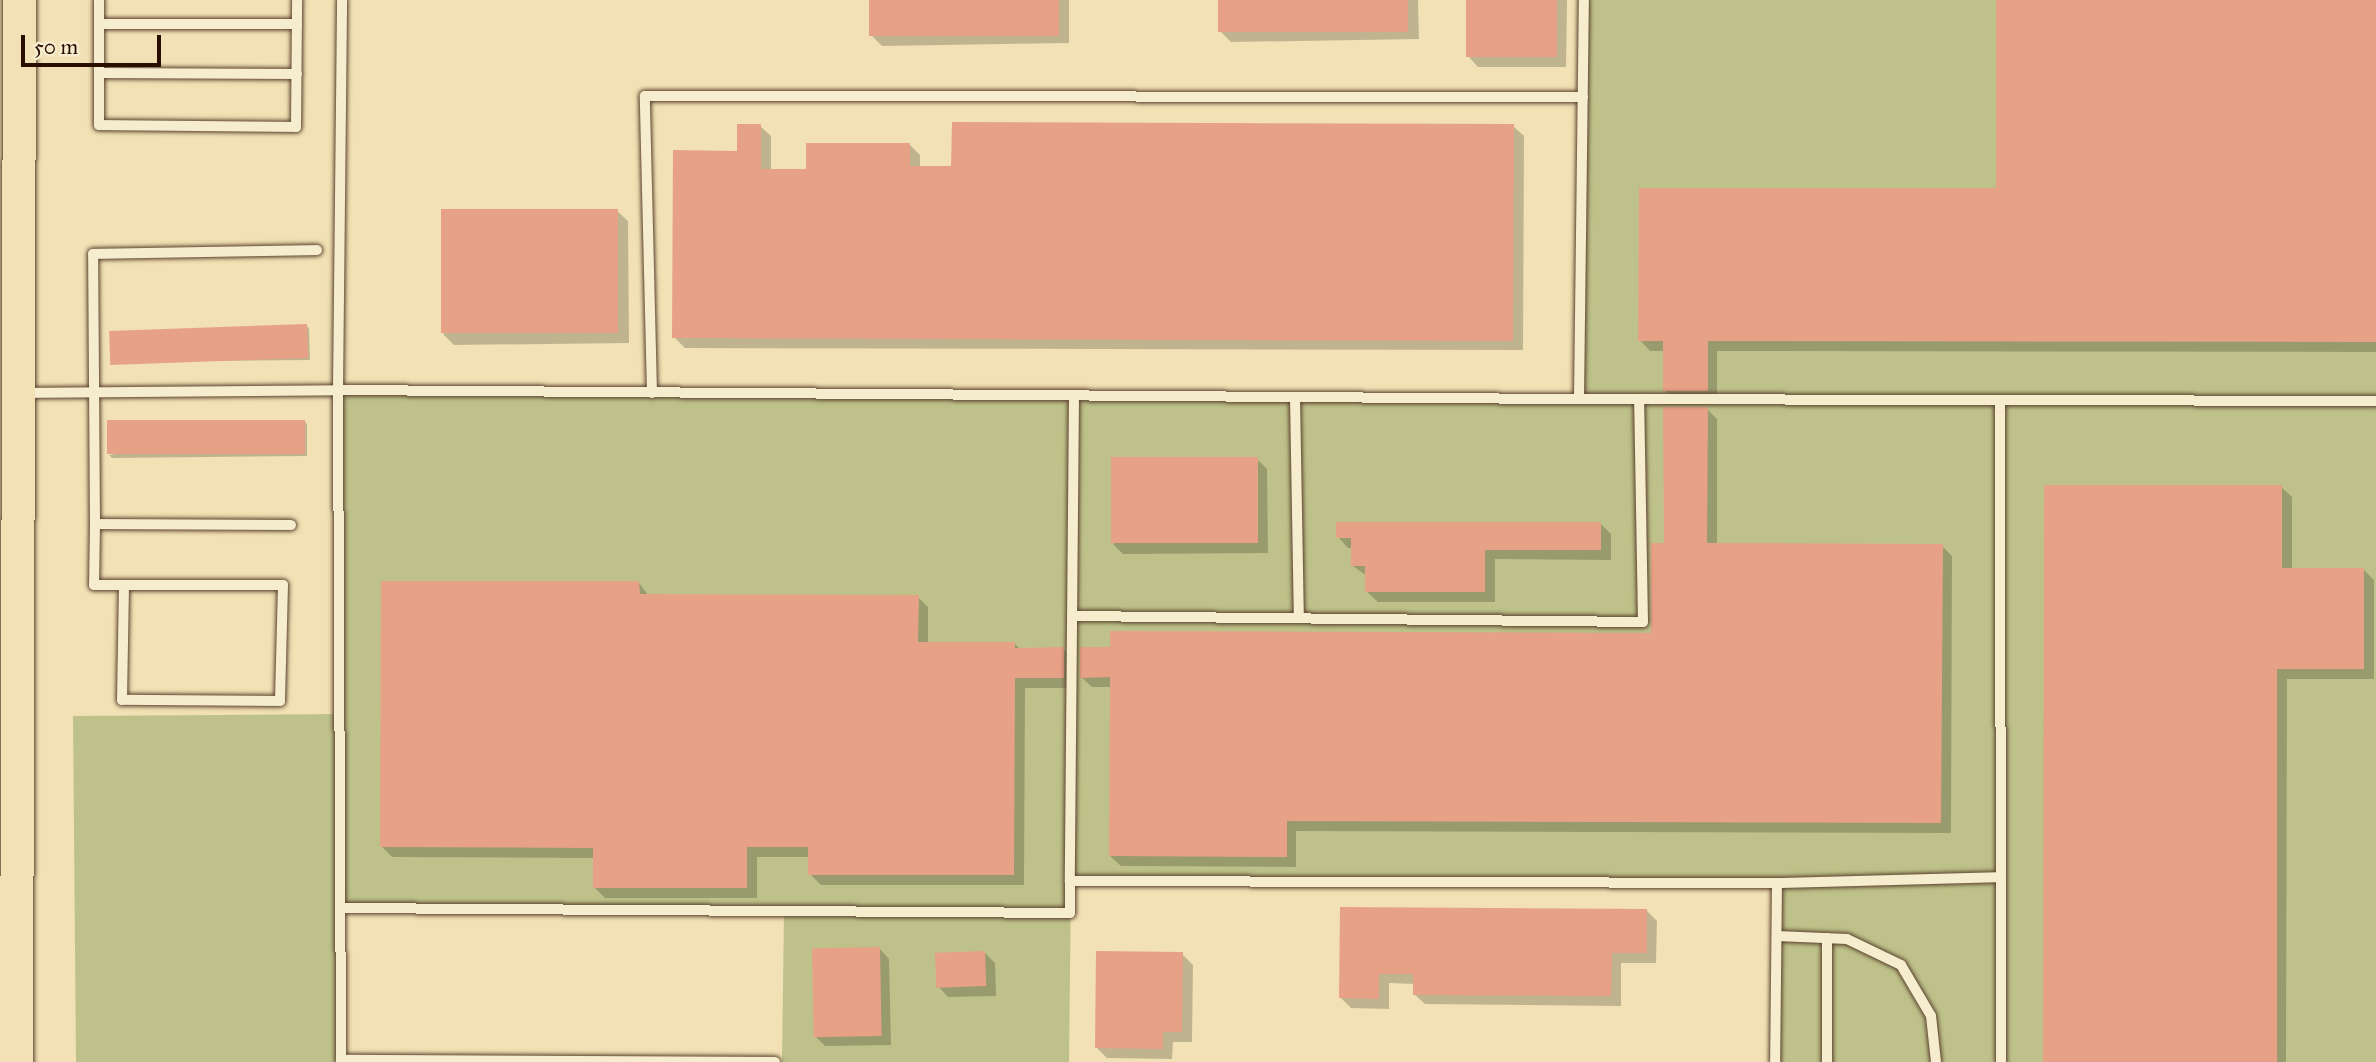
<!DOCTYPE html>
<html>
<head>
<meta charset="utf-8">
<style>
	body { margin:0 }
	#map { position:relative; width:2376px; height:1062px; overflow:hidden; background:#f1e1b4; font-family:"IM FELL Great Primer",serif }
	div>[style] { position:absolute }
	.green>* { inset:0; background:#bec28a }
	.shadow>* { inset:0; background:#0003 }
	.building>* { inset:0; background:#e7a187; transform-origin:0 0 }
	.roads { filter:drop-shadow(0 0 2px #5c422e) drop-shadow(0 0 2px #5c422e) }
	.lane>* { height:10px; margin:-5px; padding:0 5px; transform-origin:5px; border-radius:5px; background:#f6ecce }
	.primary>* { height:33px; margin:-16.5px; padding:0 16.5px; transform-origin:16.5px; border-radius:16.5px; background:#f1e1b4 }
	span { translate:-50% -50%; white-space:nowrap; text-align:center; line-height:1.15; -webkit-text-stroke:7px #f6ecce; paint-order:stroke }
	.scale { position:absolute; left:21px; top:35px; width:140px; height:32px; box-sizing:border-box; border:4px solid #2a0d01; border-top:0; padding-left:9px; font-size:21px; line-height:24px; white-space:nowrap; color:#2a0d01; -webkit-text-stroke:5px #f6ecce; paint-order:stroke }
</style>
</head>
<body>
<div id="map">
	<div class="green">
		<i style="clip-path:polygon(1584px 0,2376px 0,2376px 1062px,1775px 1062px,1777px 884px,1071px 881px,1069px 1062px,782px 1062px,784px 911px,341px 908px,341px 1060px,775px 1062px,76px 1062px,73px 716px,340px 714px,338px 390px,1579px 399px)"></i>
	</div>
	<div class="shadow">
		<i style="clip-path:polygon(871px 0,1069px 0,1069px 43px,882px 46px,871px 35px)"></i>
		<i style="clip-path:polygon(1220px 0,1418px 0,1419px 39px,1231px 42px,1220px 31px)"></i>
		<i style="clip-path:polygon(1468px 0,1567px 0,1566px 67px,1478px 67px,1468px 56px)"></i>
		<i style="clip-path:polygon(1998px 0,2376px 0,2376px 352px,1717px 351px,1717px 401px,1676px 401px,1665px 391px,1665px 351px,1650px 351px,1640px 340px,1997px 190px)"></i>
		<i style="clip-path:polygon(760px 126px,771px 136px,771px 171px,808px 171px,910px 145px,920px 155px,920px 168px,953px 168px,1513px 126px,1524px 136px,1523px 350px,685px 348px,674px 337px,739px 152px)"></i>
		<i style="clip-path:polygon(617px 211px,628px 221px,629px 343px,454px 345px,443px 334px)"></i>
		<i style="clip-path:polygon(307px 326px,309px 329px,310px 360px,114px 362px,111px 359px)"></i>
		<i style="clip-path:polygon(1707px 409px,1717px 419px,1717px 545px,1942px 546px,1952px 556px,1951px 833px,1296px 831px,1296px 867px,1121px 866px,1110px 856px,1111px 687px,1092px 687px,1081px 677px,1652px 635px,1666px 545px)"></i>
		<i style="clip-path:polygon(304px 421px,307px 424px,307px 456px,112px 458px,109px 455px)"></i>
		<i style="clip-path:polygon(1257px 459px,1267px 469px,1268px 553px,1123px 554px,1113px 544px)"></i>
		<i style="clip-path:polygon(2281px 487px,2292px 497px,2292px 570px,2364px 570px,2374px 580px,2374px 679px,2287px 679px,2286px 1062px,2045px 1062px)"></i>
		<i style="clip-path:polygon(1600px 523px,1611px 534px,1611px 560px,1495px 559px,1495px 602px,1378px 602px,1367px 592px,1367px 576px,1353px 566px,1353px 548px,1348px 548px,1338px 537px)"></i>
		<i style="clip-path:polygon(639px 583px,649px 596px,918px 597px,928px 607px,928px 644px,1015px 644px,1021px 650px,1063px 649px,1074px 660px,1074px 688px,1025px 688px,1024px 885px,821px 885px,810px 874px,810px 857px,757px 857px,757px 898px,605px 898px,594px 887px,595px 858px,392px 857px,382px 847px)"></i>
		<i style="clip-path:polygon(1342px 908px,1646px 910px,1657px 921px,1656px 963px,1621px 963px,1621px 1006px,1425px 1004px,1414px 994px,1415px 984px,1389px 983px,1389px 1009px,1351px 1008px,1341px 998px)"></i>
		<i style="clip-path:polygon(879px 948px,889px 959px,891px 1045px,825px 1046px,815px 1036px)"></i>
		<i style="clip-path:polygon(984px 952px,995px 963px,996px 996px,948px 997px,938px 986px)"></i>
		<i style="clip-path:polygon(1182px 954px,1193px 965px,1192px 1042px,1173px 1042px,1172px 1059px,1107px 1058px,1097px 1048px)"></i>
	</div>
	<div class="building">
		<i style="left:869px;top:0;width:190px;height:36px"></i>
		<i style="left:1218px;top:0;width:190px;height:32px"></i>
		<i style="left:1466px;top:0;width:91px;height:57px"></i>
		<i style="clip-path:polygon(1996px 0,2376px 0,2376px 342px,1708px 341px,1708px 391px,1663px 391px,1663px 341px,1638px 341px,1639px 188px,1996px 188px)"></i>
		<i style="clip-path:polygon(952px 122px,1514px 124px,1513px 341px,672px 338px,673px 150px,737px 151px,737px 124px,761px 124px,761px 169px,806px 169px,806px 143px,910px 143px,910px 166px,951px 166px)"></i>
		<i style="left:618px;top:209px;width:124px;height:177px;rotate:90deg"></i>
		<i style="left:307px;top:324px;width:34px;height:198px;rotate:88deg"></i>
		<i style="clip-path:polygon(1663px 407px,1708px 407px,1707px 543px,1943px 544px,1941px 823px,1287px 821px,1287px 857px,1109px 856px,1110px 677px,1080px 678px,1080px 647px,1110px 647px,1110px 631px,1651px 633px,1651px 543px,1664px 543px)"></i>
		<i style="left:305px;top:420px;width:34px;height:198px;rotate:90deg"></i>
		<i style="left:1258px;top:457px;width:86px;height:147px;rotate:90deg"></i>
		<i style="clip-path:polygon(2044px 485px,2282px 485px,2282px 568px,2364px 568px,2364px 669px,2277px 669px,2277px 1062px,2043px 1062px)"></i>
		<i style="clip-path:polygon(1336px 522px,1601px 522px,1601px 550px,1485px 550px,1485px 592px,1365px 592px,1365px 566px,1351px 566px,1351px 538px,1336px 538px)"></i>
		<i style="clip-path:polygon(381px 581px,639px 581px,640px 594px,919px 595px,918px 642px,1015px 642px,1015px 648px,1064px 647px,1064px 678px,1015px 678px,1014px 875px,808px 875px,808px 847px,747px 847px,747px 888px,593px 888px,593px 848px,380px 847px)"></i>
		<i style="clip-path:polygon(1340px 907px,1647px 909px,1647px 953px,1612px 953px,1611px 996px,1413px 995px,1413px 974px,1379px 974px,1379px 999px,1339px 998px)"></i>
		<i style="left:880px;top:947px;width:89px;height:68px;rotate:89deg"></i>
		<i style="left:985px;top:951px;width:35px;height:50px;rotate:88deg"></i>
		<i style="clip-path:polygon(1096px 951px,1183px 952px,1182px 1032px,1163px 1032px,1163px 1049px,1095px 1048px)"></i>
	</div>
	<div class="roads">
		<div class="lane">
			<i style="left:99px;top:0;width:125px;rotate:90deg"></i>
			<i style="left:99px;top:125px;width:197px;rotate:0.6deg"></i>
			<i style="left:296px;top:127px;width:127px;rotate:-89.5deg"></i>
			<i style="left:99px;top:24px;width:198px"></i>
			<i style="left:99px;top:73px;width:198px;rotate:0.3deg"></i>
			<i style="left:21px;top:393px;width:317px;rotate:-0.5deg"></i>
			<i style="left:338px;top:390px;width:390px;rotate:-89.4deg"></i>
			<i style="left:652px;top:393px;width:297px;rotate:-91.4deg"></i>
			<i style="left:645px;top:96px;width:938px;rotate:0.06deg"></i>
			<i style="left:1074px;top:396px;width:485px;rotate:90.5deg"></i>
			<i style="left:1070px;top:881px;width:707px;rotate:0.16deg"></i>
			<i style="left:1777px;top:883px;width:179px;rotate:90.6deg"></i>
			<i style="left:1295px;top:397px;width:221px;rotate:89deg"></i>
			<i style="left:1579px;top:399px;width:797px;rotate:0.14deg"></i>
			<i style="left:2000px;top:400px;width:662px;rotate:89.91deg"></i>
			<i style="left:95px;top:524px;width:61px;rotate:90.9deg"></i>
			<i style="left:94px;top:585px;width:189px"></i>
			<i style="left:283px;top:585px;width:116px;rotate:91.5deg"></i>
			<i style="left:280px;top:701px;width:158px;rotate:-179.6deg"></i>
			<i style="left:122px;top:700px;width:115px;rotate:-89deg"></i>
			<i style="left:291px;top:525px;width:196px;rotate:-179.7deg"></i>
			<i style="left:95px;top:524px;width:270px;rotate:-90.4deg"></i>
			<i style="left:93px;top:254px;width:224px;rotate:-1deg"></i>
			<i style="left:1072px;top:616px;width:571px;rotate:0.6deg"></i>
			<i style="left:1643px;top:622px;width:223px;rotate:-91deg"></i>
			<i style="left:1777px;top:883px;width:224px;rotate:-1.5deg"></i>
			<i style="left:341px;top:908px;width:729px;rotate:0.39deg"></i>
			<i style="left:1070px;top:913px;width:32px;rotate:-90deg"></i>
			<i style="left:1777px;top:936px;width:70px;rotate:2.5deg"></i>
			<i style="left:1847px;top:939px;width:60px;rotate:25.7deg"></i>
			<i style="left:1901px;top:965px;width:59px;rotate:59.5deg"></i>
			<i style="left:1931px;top:1016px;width:46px;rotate:83.8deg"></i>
			<i style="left:1827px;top:938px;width:124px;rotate:90deg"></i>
			<i style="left:775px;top:1062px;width:434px;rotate:-179.7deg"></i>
			<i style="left:341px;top:1060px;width:670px;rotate:-90.26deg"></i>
			<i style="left:338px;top:390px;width:1241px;rotate:0.42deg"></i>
			<i style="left:1579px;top:399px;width:399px;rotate:-89.3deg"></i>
		</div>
		<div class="primary">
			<i style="left:16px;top:1062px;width:1062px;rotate:-89.84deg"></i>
		</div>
	</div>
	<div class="scale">50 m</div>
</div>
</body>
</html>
